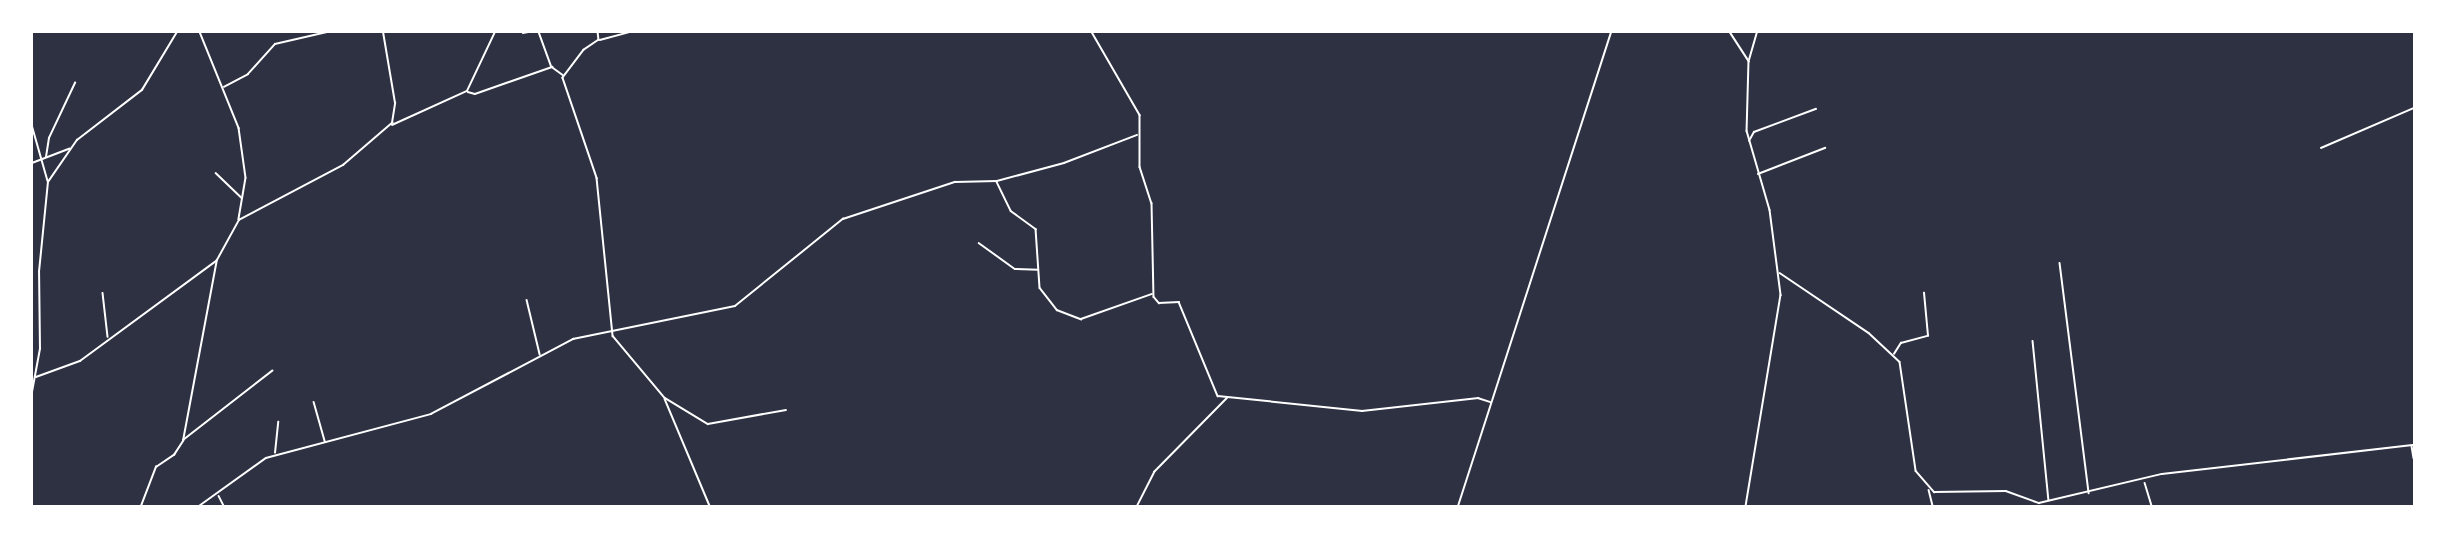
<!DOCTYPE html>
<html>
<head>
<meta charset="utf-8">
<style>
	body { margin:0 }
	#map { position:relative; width:2446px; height:538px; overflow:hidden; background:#2d3142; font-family:"DM Sans",sans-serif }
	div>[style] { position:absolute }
	.minor>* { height:1.5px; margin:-0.75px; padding:0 0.75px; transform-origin:0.75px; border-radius:0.75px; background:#fff }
	.tertiary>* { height:2px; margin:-1px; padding:0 1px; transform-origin:1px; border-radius:1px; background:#fff }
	span { translate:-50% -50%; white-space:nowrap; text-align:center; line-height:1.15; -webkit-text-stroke:4.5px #fff; paint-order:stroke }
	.frame { position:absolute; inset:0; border:33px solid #fff; pointer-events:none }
</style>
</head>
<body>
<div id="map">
	<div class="minor">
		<i style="left:200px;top:32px;width:104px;rotate:67.9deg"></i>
		<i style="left:239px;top:128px;width:50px;rotate:82deg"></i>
		<i style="left:246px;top:178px;width:42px;rotate:99.7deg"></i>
		<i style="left:343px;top:32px;width:5px"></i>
		<i style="left:539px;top:32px;width:37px;rotate:70deg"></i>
		<i style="left:598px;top:32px;width:8px;rotate:83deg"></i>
		<i style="left:599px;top:40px;width:18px;rotate:146deg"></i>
		<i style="left:584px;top:50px;width:35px;rotate:127deg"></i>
		<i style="left:563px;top:78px;width:106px;rotate:71.2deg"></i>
		<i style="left:597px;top:178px;width:159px;rotate:84.2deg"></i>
		<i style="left:613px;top:336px;width:81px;rotate:50deg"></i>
		<i style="left:665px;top:398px;width:50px;rotate:31.2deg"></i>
		<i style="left:708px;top:424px;width:79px;rotate:-10.2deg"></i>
		<i style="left:1092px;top:32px;width:96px;rotate:60deg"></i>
		<i style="left:1140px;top:115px;width:52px;rotate:90deg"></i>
		<i style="left:1140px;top:167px;width:38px;rotate:72deg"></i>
		<i style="left:1152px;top:203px;width:94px;rotate:88.8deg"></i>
		<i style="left:1154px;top:297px;width:8px;rotate:50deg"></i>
		<i style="left:1159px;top:303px;width:20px;rotate:-3deg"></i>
		<i style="left:1179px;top:302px;width:102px;rotate:67.5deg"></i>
		<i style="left:1218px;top:396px;width:145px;rotate:5.9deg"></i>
		<i style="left:1362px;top:411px;width:117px;rotate:-6.4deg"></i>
		<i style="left:1478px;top:398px;width:13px;rotate:18deg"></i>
		<i style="left:1730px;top:32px;width:35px;rotate:57deg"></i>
		<i style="left:1749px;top:61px;width:70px;rotate:91.6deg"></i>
		<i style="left:1747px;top:131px;width:82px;rotate:73.8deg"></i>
		<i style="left:1770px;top:210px;width:86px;rotate:82.6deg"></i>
		<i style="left:1781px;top:295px;width:214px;rotate:99.4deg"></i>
		<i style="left:523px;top:33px;width:5px;rotate:-11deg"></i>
		<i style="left:600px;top:40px;width:30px;rotate:-15deg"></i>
		<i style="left:1749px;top:60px;width:29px;rotate:-74deg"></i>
		<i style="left:224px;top:87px;width:27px;rotate:-28deg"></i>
		<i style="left:248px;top:74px;width:40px;rotate:-48deg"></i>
		<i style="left:275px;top:44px;width:53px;rotate:-13deg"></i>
		<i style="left:468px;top:92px;width:7px;rotate:16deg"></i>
		<i style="left:475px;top:94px;width:82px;rotate:-19.3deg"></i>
		<i style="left:552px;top:67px;width:14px;rotate:36deg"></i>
		<i style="left:32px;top:125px;width:58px;rotate:74.1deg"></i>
		<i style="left:392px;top:125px;width:82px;rotate:-24.4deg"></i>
		<i style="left:467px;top:91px;width:65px;rotate:-64.6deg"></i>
		<i style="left:1749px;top:141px;width:10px;rotate:-61deg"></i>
		<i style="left:1754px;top:132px;width:66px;rotate:-20.4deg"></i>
		<i style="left:2321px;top:148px;width:101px;rotate:-23.3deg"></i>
		<i style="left:46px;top:157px;width:19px;rotate:-81deg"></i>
		<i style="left:49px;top:138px;width:61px;rotate:-64.7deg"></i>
		<i style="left:32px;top:163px;width:40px;rotate:-21deg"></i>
		<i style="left:216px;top:173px;width:35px;rotate:44deg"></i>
		<i style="left:1758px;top:174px;width:72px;rotate:-21.2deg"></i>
		<i style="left:997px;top:182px;width:32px;rotate:64deg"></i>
		<i style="left:1011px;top:211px;width:31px;rotate:36deg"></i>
		<i style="left:1036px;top:229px;width:59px;rotate:86.1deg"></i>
		<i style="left:1040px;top:288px;width:28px;rotate:52deg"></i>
		<i style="left:1057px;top:310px;width:26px;rotate:21deg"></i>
		<i style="left:1081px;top:319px;width:75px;rotate:-19.4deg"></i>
		<i style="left:979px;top:243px;width:44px;rotate:35.8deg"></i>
		<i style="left:1015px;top:269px;width:23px;rotate:2deg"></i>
		<i style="left:2060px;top:263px;width:232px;rotate:82.8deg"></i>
		<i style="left:1780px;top:273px;width:107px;rotate:34deg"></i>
		<i style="left:1869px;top:333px;width:42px;rotate:43.1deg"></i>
		<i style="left:1900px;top:362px;width:110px;rotate:81.6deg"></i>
		<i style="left:1916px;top:471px;width:28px;rotate:49deg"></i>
		<i style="left:1934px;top:492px;width:72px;rotate:-0.8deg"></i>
		<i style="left:2006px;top:491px;width:35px;rotate:20deg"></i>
		<i style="left:2039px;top:503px;width:126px;rotate:-13.3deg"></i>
		<i style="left:2162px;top:474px;width:254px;rotate:-6.6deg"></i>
		<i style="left:103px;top:293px;width:44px;rotate:83.5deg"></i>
		<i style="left:527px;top:300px;width:56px;rotate:76.5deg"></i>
		<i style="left:2033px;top:341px;width:160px;rotate:84.3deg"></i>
		<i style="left:1894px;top:354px;width:13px;rotate:-58deg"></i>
		<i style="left:1901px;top:343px;width:28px;rotate:-15deg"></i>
		<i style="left:1928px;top:336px;width:43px;rotate:-95.3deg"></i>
		<i style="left:36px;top:377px;width:47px;rotate:-20deg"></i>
		<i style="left:80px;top:361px;width:169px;rotate:-36.3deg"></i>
		<i style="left:32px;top:392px;width:44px;rotate:-79.5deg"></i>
		<i style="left:40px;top:349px;width:77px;rotate:-90.7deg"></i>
		<i style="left:39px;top:272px;width:90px;rotate:-84.3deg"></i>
		<i style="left:48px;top:182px;width:51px;rotate:-55.4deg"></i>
		<i style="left:77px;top:140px;width:82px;rotate:-37.6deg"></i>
		<i style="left:142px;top:90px;width:68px;rotate:-58.9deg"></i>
		<i style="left:665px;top:399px;width:116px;rotate:67.2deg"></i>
		<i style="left:314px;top:402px;width:41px;rotate:74.2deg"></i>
		<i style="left:183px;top:440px;width:113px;rotate:-37.8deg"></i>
		<i style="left:2412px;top:446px;width:12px;rotate:81deg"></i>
		<i style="left:275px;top:453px;width:31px;rotate:-84deg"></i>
		<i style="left:2145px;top:483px;width:24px;rotate:73deg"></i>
		<i style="left:1929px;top:490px;width:16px;rotate:76deg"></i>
		<i style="left:219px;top:496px;width:11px;rotate:63deg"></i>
		<i style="left:141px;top:506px;width:42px;rotate:-69deg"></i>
		<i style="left:156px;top:467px;width:22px;rotate:-34deg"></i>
		<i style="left:174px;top:455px;width:17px;rotate:-57deg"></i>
		<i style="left:183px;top:441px;width:184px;rotate:-79.4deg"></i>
		<i style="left:217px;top:260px;width:46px;rotate:-61.2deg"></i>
		<i style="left:239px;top:220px;width:118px;rotate:-27.9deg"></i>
		<i style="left:343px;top:165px;width:65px;rotate:-40.6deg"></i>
		<i style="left:392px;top:123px;width:20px;rotate:-81deg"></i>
		<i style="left:395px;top:103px;width:72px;rotate:-99.6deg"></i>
		<i style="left:199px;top:506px;width:82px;rotate:-35.6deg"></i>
		<i style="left:266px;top:458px;width:171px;rotate:-14.9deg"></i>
		<i style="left:431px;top:414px;width:161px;rotate:-27.8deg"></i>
		<i style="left:573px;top:339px;width:165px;rotate:-11.5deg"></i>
		<i style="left:735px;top:306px;width:139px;rotate:-38.9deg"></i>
		<i style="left:843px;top:219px;width:118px;rotate:-18.3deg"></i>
		<i style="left:955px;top:182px;width:42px;rotate:-1.4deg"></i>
		<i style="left:997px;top:181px;width:69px;rotate:-15deg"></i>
		<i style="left:1064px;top:163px;width:78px;rotate:-21deg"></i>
		<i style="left:1137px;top:506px;width:38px;rotate:-63deg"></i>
		<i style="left:1154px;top:472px;width:104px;rotate:-45.4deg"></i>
	</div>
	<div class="tertiary">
		<i style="left:1458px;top:506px;width:498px;rotate:-72.1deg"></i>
	</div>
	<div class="frame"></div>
</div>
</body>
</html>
